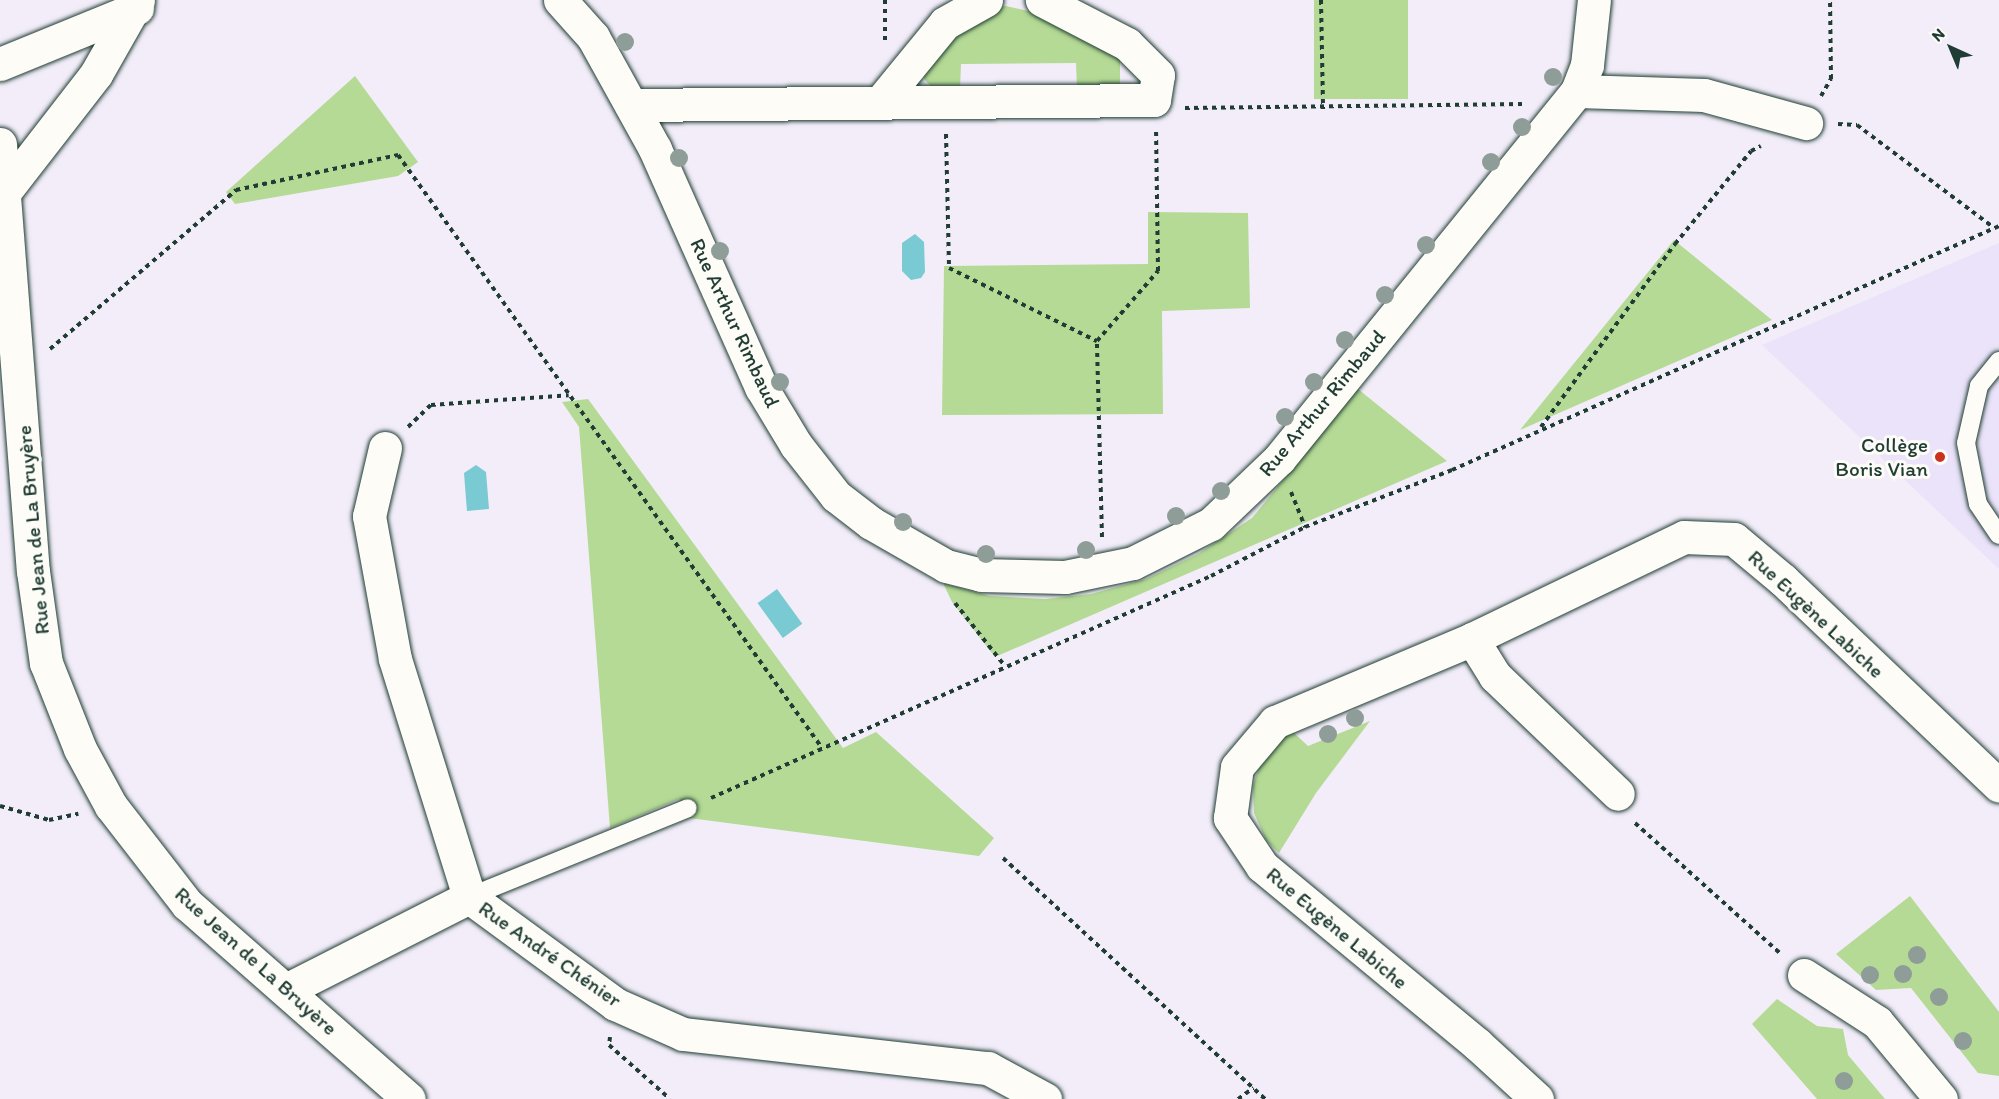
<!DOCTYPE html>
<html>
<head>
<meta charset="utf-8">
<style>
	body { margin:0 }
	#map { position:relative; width:1999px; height:1099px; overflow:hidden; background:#f2edf9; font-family:Itim,sans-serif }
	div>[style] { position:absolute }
	.built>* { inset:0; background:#eae3fa }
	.green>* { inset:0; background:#b5da95; transform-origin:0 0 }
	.water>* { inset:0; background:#79cad2; transform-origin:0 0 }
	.path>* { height:4px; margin-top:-2px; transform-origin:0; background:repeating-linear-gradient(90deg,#1f3d34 0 4.5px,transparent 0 9px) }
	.roads { filter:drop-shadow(0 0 2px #1f3d34) drop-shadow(0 0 2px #1f3d34) }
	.lane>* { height:18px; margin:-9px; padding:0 9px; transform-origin:9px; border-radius:9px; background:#fdfcf7 }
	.street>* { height:33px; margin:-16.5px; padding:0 16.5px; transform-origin:16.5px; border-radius:16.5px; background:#fdfcf7 }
	.trees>* { width:18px; height:18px; margin:-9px; border-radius:50%; background:#8e9d97 }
	.dots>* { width:16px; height:16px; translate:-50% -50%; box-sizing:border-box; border:3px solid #fdfcf7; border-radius:50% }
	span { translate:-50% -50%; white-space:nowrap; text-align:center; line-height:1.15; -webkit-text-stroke:6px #fdfcf7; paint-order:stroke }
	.street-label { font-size:21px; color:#1f3d34 }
	.poi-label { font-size:21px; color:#1f3d34 }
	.right { translate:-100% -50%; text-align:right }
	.north { position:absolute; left:1921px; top:18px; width:60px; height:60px; -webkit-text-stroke:4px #fdfcf7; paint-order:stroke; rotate:316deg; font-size:16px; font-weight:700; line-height:24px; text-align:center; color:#1f3d34 }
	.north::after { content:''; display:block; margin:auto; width:21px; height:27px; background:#1f3d34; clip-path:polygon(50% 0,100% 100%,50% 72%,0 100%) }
</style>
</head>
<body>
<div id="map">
	<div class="built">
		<i style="clip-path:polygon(1999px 243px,1999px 569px,1762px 345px)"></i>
	</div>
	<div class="green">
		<i style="left:1314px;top:0;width:94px;height:99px"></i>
		<i style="clip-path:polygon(1006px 6px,1041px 14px,1120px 59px,1120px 84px,1113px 89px,1077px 89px,1076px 63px,961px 64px,960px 90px,933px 88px,924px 79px,923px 68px,950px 36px,987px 8px)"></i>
		<i style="clip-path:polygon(355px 76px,418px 162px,398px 176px,235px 204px,226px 192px)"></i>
		<i style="clip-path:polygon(1148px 212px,1248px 213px,1250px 308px,1162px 311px,1163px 414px,942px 415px,944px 266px,1148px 264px)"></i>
		<i style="clip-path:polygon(1674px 240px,1772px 320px,1520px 430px)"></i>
		<i style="clip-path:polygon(1358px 389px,1447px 461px,995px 657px,952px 602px,943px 583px,990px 596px,1045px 599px,1091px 594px,1146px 579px,1198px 554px,1252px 518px)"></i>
		<i style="clip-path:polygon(588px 399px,843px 748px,876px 732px,994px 838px,979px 856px,689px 818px,679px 799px,610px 828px,579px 427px,562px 402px)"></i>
		<i style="clip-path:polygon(1370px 721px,1316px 793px,1279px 853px,1266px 840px,1254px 813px,1253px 786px,1261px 761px,1275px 742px,1292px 731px,1308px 746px)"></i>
		<i style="clip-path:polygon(1910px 896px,1999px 1012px,1999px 1076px,1978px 1073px,1911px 988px,1876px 990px,1836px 954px)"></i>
		<i style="clip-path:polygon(1777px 999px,1817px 1026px,1843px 1029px,1848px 1055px,1885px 1099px,1817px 1099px,1752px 1024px)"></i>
	</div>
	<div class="water">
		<i style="clip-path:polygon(915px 234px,924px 242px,925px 272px,921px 278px,911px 280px,902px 271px,902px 243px)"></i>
		<i style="clip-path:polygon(476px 465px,486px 472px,489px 509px,467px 511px,464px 473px)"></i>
		<i style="left:777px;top:589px;width:43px;height:24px;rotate:54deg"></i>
	</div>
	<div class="path">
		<i style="left:885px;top:0;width:43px;rotate:90deg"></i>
		<i style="left:1321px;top:0;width:109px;rotate:88.9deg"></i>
		<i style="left:1821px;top:96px;width:20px;rotate:-60deg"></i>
		<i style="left:1831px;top:79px;width:79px;rotate:-90.7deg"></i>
		<i style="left:1185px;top:108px;width:337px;rotate:-0.7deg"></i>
		<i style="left:1838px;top:124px;width:19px;rotate:3deg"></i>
		<i style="left:1857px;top:125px;width:171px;rotate:36.9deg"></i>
		<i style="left:946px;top:134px;width:134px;rotate:88.7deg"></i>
		<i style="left:949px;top:268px;width:165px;rotate:26.3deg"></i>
		<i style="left:50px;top:349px;width:245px;rotate:-40.5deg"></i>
		<i style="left:236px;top:190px;width:166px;rotate:-12.2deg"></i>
		<i style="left:398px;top:155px;width:729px;rotate:54.43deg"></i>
		<i style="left:408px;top:427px;width:32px;rotate:-44deg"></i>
		<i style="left:431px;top:405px;width:138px;rotate:-4.1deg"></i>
		<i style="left:1541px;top:427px;width:227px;rotate:-53.8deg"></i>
		<i style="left:1675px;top:244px;width:120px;rotate:-50.7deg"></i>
		<i style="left:1751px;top:151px;width:11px;rotate:-27deg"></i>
		<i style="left:1291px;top:492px;width:38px;rotate:68deg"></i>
		<i style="left:1102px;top:537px;width:196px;rotate:-91.5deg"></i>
		<i style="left:1097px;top:341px;width:93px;rotate:-48.9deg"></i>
		<i style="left:1158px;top:271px;width:139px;rotate:-90.8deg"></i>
		<i style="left:955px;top:603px;width:80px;rotate:51.6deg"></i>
		<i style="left:711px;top:798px;width:547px;rotate:-23.94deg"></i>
		<i style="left:1211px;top:576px;width:106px;rotate:-27.5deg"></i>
		<i style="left:1305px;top:527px;width:158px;rotate:-21.2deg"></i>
		<i style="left:1452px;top:470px;width:599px;rotate:-24.04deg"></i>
		<i style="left:0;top:806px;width:51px;rotate:15.9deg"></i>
		<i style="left:49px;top:820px;width:30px;rotate:-12deg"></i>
		<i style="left:1635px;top:823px;width:196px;rotate:41.9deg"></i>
		<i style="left:1003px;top:858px;width:356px;rotate:42.6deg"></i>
		<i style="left:610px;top:1037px;width:8px;rotate:97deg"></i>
		<i style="left:609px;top:1045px;width:81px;rotate:41.5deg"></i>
		<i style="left:1238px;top:1099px;width:19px;rotate:-36deg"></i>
	</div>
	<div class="roads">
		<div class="lane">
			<i style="left:1999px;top:361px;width:32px;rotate:129deg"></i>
			<i style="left:1979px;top:386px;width:58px;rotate:102.8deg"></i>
			<i style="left:1966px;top:443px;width:62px;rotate:78.9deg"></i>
			<i style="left:1978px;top:504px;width:37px;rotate:56deg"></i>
			<i style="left:469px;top:897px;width:236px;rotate:-22.1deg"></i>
		</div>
		<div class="street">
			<i style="left:560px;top:0;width:50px;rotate:48.3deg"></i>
			<i style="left:593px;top:37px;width:128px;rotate:61deg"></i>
			<i style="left:655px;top:149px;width:261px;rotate:66deg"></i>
			<i style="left:761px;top:387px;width:68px;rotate:58.9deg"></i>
			<i style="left:796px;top:445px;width:65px;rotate:51.9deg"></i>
			<i style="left:836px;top:496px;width:44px;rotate:37.6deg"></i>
			<i style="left:871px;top:523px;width:86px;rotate:29.8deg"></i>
			<i style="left:946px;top:566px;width:36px;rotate:14deg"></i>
			<i style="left:981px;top:575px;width:84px;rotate:1.4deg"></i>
			<i style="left:1065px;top:577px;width:69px;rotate:-11.6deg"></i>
			<i style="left:1133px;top:563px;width:87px;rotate:-26.6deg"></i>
			<i style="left:1211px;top:524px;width:94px;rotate:-43.7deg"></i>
			<i style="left:1279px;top:459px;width:474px;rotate:-51deg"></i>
			<i style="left:1577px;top:91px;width:28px;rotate:-69deg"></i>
			<i style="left:1587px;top:65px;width:65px;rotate:-83.9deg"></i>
			<i style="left:0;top:64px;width:148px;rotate:-22.2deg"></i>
			<i style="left:1577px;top:91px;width:127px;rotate:1.8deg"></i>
			<i style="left:1704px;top:95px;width:106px;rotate:15.4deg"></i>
			<i style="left:882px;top:100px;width:99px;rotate:-50.7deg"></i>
			<i style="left:945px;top:23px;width:47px;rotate:-29.3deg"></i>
			<i style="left:631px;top:105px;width:523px;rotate:-0.55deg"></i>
			<i style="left:1154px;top:100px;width:25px;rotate:-81deg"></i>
			<i style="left:1158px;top:75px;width:44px;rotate:-135deg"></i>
			<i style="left:1127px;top:44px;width:96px;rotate:-152.6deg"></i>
			<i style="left:0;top:144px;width:428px;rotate:85.6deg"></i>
			<i style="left:33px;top:571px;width:93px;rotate:82deg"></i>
			<i style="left:46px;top:663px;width:92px;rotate:68.4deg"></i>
			<i style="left:80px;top:749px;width:65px;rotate:61.5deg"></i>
			<i style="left:111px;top:806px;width:124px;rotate:52.2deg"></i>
			<i style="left:187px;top:904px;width:295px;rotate:41.3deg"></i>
			<i style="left:3px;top:194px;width:152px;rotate:-52.2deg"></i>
			<i style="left:96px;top:74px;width:85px;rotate:-60.4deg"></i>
			<i style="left:385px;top:448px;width:70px;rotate:103.2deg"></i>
			<i style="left:369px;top:516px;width:145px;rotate:79.7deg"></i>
			<i style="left:395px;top:659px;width:249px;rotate:72.7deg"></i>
			<i style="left:469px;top:897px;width:181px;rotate:36.2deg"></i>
			<i style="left:615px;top:1004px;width:74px;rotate:23.8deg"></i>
			<i style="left:683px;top:1034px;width:307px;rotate:6.4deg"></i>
			<i style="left:988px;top:1068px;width:65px;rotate:28.5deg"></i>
			<i style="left:1472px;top:639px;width:44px;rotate:58.1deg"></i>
			<i style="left:1495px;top:676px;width:170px;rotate:43.8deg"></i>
			<i style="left:1804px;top:975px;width:87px;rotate:32.8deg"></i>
			<i style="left:1877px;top:1022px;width:100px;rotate:50.3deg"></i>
			<i style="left:286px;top:990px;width:205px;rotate:-26.9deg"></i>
			<i style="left:1537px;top:1099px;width:81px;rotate:-137.5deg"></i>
			<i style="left:1477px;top:1044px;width:279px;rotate:-140.4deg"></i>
			<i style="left:1262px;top:866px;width:58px;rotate:-123.7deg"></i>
			<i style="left:1230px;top:818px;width:51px;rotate:-82.2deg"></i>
			<i style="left:1237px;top:767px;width:59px;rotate:-49.8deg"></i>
			<i style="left:1275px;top:722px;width:214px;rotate:-22.8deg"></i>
			<i style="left:1472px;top:639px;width:235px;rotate:-25.7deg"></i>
			<i style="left:1684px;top:537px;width:50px;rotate:2.3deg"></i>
			<i style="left:1734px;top:539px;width:64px;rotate:39.9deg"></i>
			<i style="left:1783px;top:580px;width:298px;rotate:43.6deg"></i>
		</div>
	</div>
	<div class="trees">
		<i style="left:625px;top:42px"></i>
		<i style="left:1553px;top:77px"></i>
		<i style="left:1522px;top:127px"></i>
		<i style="left:679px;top:158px"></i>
		<i style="left:1491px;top:162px"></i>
		<i style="left:1426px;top:245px"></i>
		<i style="left:720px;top:251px"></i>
		<i style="left:1385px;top:295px"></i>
		<i style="left:1345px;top:340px"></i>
		<i style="left:780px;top:382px"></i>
		<i style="left:1314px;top:382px"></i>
		<i style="left:1285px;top:417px"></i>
		<i style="left:1221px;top:491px"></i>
		<i style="left:1176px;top:516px"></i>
		<i style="left:903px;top:522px"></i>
		<i style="left:1086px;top:550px"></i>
		<i style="left:986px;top:554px"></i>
		<i style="left:1355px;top:718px"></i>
		<i style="left:1328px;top:734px"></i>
		<i style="left:1917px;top:955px"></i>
		<i style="left:1903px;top:974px"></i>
		<i style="left:1870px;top:975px"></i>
		<i style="left:1939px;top:997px"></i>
		<i style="left:1963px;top:1041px"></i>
		<i style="left:1844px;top:1081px"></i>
	</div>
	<div class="dots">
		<i style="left:1940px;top:457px;background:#c8321e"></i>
	</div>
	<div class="street-label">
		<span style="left:735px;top:323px;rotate:65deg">Rue Arthur Rimbaud</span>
		<span style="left:1322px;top:403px;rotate:-50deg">Rue Arthur Rimbaud</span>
		<span style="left:33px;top:530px;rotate:-95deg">Rue Jean de La Bruyère</span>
		<span style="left:1816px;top:614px;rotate:43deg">Rue Eugène Labiche</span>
		<span style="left:1337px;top:928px;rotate:40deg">Rue Eugène Labiche</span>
		<span style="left:550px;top:954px;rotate:35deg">Rue André Chénier</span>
		<span style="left:256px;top:961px;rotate:42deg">Rue Jean de La Bruyère</span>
	</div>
	<div class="poi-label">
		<span class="right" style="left:1928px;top:457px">Collège<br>Boris Vian</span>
	</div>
	<div class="north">N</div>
</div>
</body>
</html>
